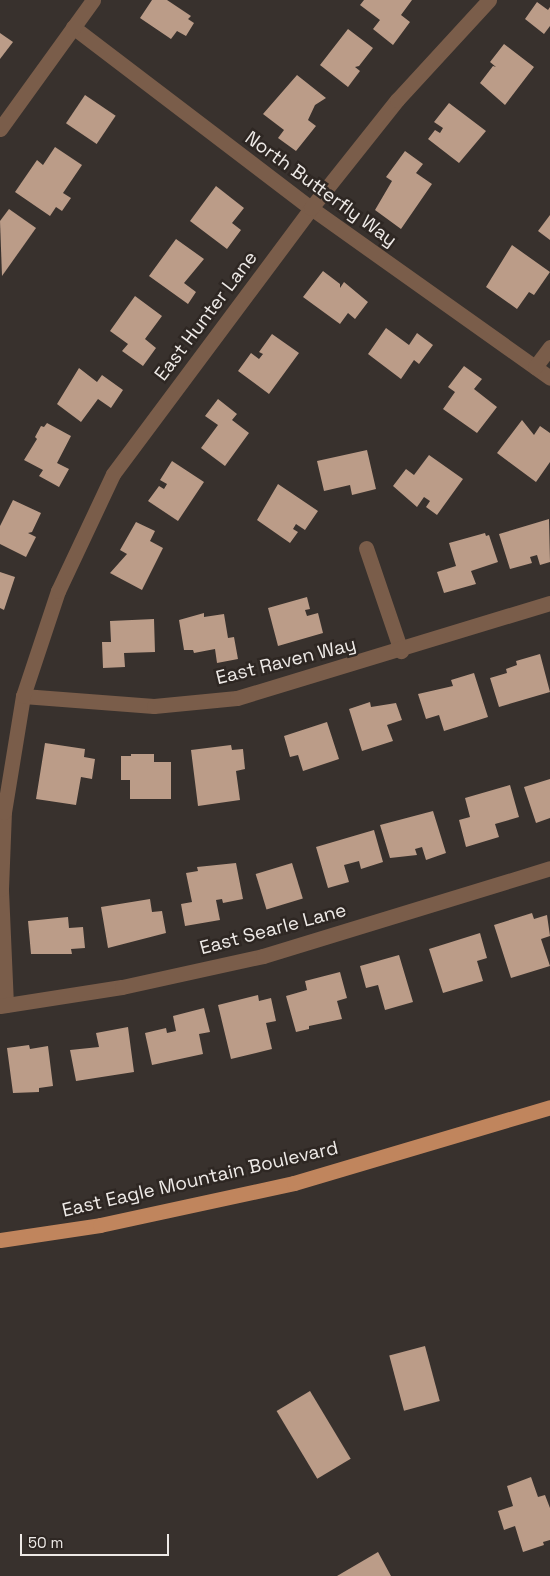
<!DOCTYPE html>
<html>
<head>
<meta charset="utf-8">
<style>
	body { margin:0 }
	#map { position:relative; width:550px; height:1576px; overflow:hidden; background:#38312d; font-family:"Space Grotesk",sans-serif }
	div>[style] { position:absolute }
	.building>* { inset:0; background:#bb9c88; transform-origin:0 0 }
	.minor>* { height:15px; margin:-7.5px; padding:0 7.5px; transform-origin:7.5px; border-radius:7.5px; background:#7a5d4a }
	.major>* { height:15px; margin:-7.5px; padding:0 7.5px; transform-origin:7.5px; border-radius:7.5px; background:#c0855d }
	span { translate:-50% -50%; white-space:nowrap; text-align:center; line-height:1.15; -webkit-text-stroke:5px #2e2723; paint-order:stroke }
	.street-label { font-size:19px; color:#eeeae7 }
	.scale { position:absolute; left:20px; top:1534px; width:149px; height:22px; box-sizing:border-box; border:2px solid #eeeae7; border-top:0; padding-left:6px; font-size:15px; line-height:18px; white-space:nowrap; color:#eeeae7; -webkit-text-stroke:4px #2e2723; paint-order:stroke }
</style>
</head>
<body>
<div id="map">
	<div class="building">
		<i style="clip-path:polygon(152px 0,167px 0,191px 16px,188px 19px,194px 23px,186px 36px,177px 31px,171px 39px,140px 18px)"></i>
		<i style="clip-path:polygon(364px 0,412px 0,401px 15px,410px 22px,393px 45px,373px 29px,380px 20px,360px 5px)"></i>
		<i style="clip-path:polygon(537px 2px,548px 10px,550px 7px,550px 26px,544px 34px,525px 19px)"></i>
		<i style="clip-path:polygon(348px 29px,373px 48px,359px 66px,355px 67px,360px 71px,348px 87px,320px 65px)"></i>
		<i style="clip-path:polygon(0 33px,13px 42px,0 59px)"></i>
		<i style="clip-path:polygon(504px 44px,534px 67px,505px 105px,480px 83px,493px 66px,496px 67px,490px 62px)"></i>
		<i style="clip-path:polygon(297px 75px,326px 98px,315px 105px,308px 120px,316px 126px,296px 151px,278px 138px,284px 130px,263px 114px)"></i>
		<i style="left:85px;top:95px;width:37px;height:34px;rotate:34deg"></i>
		<i style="clip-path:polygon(449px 103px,486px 131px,459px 163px,428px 139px,435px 130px,440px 133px,443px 128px,434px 122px)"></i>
		<i style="clip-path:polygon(55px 147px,82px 165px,63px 193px,71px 198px,62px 211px,56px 207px,50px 216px,15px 192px,37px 160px,43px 165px)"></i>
		<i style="clip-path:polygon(405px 151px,423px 164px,416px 173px,432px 184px,401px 229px,375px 210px,392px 181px,386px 177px)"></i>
		<i style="clip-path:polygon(216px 186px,244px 208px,232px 223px,241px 230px,227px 249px,190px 221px)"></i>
		<i style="clip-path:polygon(9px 209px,36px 228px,2px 276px,0 221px)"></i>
		<i style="clip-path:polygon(550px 215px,550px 240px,538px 231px)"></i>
		<i style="clip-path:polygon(176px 239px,204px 259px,184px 283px,196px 292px,188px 304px,149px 276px)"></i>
		<i style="clip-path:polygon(512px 245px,550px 272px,534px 295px,529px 292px,517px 309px,486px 287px)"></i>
		<i style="clip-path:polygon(323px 271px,340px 284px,340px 288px,344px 282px,368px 302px,355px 319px,348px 313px,340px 324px,303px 297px)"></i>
		<i style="clip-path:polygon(135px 296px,162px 316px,145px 339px,156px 348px,143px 366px,122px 351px,128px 344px,110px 331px)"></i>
		<i style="clip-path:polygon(386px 328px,409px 345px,417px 333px,433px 345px,419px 364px,414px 360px,401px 379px,368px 354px)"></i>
		<i style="clip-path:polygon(272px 334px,299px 353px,269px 394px,238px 371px,251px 353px,259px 359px,263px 354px,259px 352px)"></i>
		<i style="clip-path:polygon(464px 366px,482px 379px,474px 389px,497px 407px,477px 433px,443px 409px,455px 392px,448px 387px)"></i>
		<i style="clip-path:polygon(79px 368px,97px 382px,102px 375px,123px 390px,111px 408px,98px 399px,81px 422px,57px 404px)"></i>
		<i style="clip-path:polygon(218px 399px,237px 414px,232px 420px,249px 433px,225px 466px,201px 448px,218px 425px,205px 416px)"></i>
		<i style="clip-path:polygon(522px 420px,534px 435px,540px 426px,550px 433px,550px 462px,536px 482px,497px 453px)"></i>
		<i style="clip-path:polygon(47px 423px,71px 436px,57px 463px,69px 469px,59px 487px,39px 476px,43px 470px,24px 460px,37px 439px,35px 437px,41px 426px,44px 427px)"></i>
		<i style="clip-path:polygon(367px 450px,376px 489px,352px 495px,350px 485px,324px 491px,317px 461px)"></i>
		<i style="clip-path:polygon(429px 455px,463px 479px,437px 515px,426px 507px,430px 501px,424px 497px,417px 507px,393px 486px,406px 469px,414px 475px)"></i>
		<i style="clip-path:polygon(172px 461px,204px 482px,178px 521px,148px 501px,159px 486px,164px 489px,167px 484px,160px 480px)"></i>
		<i style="clip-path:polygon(278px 484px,318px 511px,305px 530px,296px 524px,293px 529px,298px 532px,290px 543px,257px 520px)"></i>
		<i style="clip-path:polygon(13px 500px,41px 513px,32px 532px,28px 533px,36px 537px,26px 557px,0 544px,0 526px)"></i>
		<i style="clip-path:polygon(549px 519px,550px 562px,540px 565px,537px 555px,530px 557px,532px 563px,510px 569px,499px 534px)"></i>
		<i style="clip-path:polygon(136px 522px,155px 531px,150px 541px,163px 548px,142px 590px,110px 573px,127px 554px,120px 550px)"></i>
		<i style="clip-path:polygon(485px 533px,486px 536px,489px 535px,498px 562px,471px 571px,476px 584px,444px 593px,437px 572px,456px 566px,449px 543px)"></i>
		<i style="clip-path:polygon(0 572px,15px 577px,4px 610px,0 608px)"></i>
		<i style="clip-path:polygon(307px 597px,310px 609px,305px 610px,307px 616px,318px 613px,323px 633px,278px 646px,268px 608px)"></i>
		<i style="clip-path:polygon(204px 613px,204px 617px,224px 614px,228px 638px,234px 637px,238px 659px,217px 663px,215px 649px,194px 653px,193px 650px,184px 650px,179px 620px)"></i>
		<i style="clip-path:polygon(154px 619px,155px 652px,124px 653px,125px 667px,103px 668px,102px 642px,111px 642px,110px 621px)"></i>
		<i style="clip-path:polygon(540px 654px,550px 692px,499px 707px,490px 678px,507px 673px,506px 669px,517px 665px,516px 661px)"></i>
		<i style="clip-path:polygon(474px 673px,488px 717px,444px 731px,439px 715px,426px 719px,418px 694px,453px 686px,451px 680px)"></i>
		<i style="clip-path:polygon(370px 702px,371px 707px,396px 703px,402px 720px,387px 725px,393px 741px,362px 751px,349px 709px)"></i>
		<i style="clip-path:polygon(327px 722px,339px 759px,303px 771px,298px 755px,290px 757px,284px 736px)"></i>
		<i style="clip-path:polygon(45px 743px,85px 749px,84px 757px,95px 759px,92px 779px,81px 777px,76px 805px,36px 799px)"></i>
		<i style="clip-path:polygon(231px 745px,232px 750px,243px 749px,245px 769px,236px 771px,240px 800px,198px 806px,191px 750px)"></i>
		<i style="clip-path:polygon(131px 754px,154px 754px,154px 762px,171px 762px,171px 799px,130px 799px,130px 780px,121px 780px,121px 756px,131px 756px)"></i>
		<i style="clip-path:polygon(550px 779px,550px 818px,536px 823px,524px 787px)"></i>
		<i style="clip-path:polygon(510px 785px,519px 817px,495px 824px,499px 837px,466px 847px,459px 820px,470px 817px,465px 798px)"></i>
		<i style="clip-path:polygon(433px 811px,446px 853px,426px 860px,422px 847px,415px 849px,417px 855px,390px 858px,380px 825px)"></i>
		<i style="clip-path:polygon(374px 830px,383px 862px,361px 869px,359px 861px,344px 865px,349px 882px,328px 888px,316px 847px)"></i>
		<i style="clip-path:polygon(236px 863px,243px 899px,223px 903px,222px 899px,216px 900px,220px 920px,185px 926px,181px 904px,192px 902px,186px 873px,198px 871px,197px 867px)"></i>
		<i style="left:292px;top:863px;width:37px;height:38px;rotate:73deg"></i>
		<i style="clip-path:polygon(150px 899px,152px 912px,162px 911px,166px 933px,108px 948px,101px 907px)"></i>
		<i style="clip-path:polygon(532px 913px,534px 919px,547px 915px,550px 936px,541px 939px,550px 966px,511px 978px,494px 925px)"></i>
		<i style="clip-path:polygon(68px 917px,69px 928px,83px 927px,85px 948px,71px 949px,72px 954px,31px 954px,28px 921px)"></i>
		<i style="clip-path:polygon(480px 933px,487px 958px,477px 961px,483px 981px,443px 993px,429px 949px)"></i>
		<i style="clip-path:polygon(399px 955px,413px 1002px,385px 1010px,378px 985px,366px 988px,360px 966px)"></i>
		<i style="clip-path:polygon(340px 972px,347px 998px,337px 1001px,342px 1019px,309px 1026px,309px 1029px,296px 1032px,286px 996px,307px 990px,305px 981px)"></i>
		<i style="clip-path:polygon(258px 995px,259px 1001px,271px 998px,276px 1021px,266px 1023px,272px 1049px,231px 1059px,218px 1005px)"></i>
		<i style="clip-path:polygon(204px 1008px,210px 1032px,199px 1034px,203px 1054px,152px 1065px,145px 1033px,166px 1028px,167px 1033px,176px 1031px,173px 1016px)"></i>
		<i style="clip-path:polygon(128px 1027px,134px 1072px,76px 1081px,70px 1050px,99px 1047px,96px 1033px)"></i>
		<i style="clip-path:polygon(29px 1045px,30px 1049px,48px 1046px,53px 1086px,39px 1088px,39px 1092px,13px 1093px,7px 1048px)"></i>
		<i style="left:425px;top:1346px;width:57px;height:37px;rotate:75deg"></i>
		<i style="left:310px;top:1391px;width:79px;height:39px;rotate:59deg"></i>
		<i style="clip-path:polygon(531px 1477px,538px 1497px,545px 1495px,550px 1508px,550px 1540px,543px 1542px,544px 1545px,523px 1552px,515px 1526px,504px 1530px,498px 1511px,513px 1506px,507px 1486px)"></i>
		<i style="clip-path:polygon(378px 1552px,391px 1576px,337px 1576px)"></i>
	</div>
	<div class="minor">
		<i style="left:73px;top:27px;width:299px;rotate:37.3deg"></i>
		<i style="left:311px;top:208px;width:293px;rotate:35.4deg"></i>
		<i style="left:0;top:129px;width:159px;rotate:-54.2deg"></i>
		<i style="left:535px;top:367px;width:25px;rotate:-53deg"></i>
		<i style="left:366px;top:548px;width:109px;rotate:71.2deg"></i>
		<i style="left:23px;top:696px;width:131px;rotate:4.4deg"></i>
		<i style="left:154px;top:706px;width:83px;rotate:-5.5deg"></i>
		<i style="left:237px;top:698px;width:327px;rotate:-16.9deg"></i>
		<i style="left:6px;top:1005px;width:116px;rotate:-92.5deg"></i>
		<i style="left:1px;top:889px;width:77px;rotate:-87.8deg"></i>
		<i style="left:4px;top:812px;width:118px;rotate:-80.7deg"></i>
		<i style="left:23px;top:696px;width:111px;rotate:-71.6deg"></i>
		<i style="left:58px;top:591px;width:129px;rotate:-64.8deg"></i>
		<i style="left:113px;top:474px;width:332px;rotate:-53.3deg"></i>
		<i style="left:311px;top:208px;width:138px;rotate:-51.5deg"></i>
		<i style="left:397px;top:100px;width:136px;rotate:-47.4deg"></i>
		<i style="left:0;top:1006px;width:123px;rotate:-8.9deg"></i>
		<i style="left:122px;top:987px;width:144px;rotate:-12.4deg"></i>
		<i style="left:263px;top:956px;width:300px;rotate:-17deg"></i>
	</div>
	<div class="major">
		<i style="left:0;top:1240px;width:101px;rotate:-8.5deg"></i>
		<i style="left:100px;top:1225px;width:198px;rotate:-12.2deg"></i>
		<i style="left:294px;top:1183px;width:267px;rotate:-16.5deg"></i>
	</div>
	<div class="street-label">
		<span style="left:321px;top:189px;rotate:36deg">North Butterfly Way</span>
		<span style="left:206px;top:316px;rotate:-53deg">East Hunter Lane</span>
		<span style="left:286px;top:661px;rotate:-14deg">East Raven Way</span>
		<span style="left:273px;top:929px;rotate:-15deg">East Searle Lane</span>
		<span style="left:200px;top:1179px;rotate:-13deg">East Eagle Mountain Boulevard</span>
	</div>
	<div class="scale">50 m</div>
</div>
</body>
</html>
